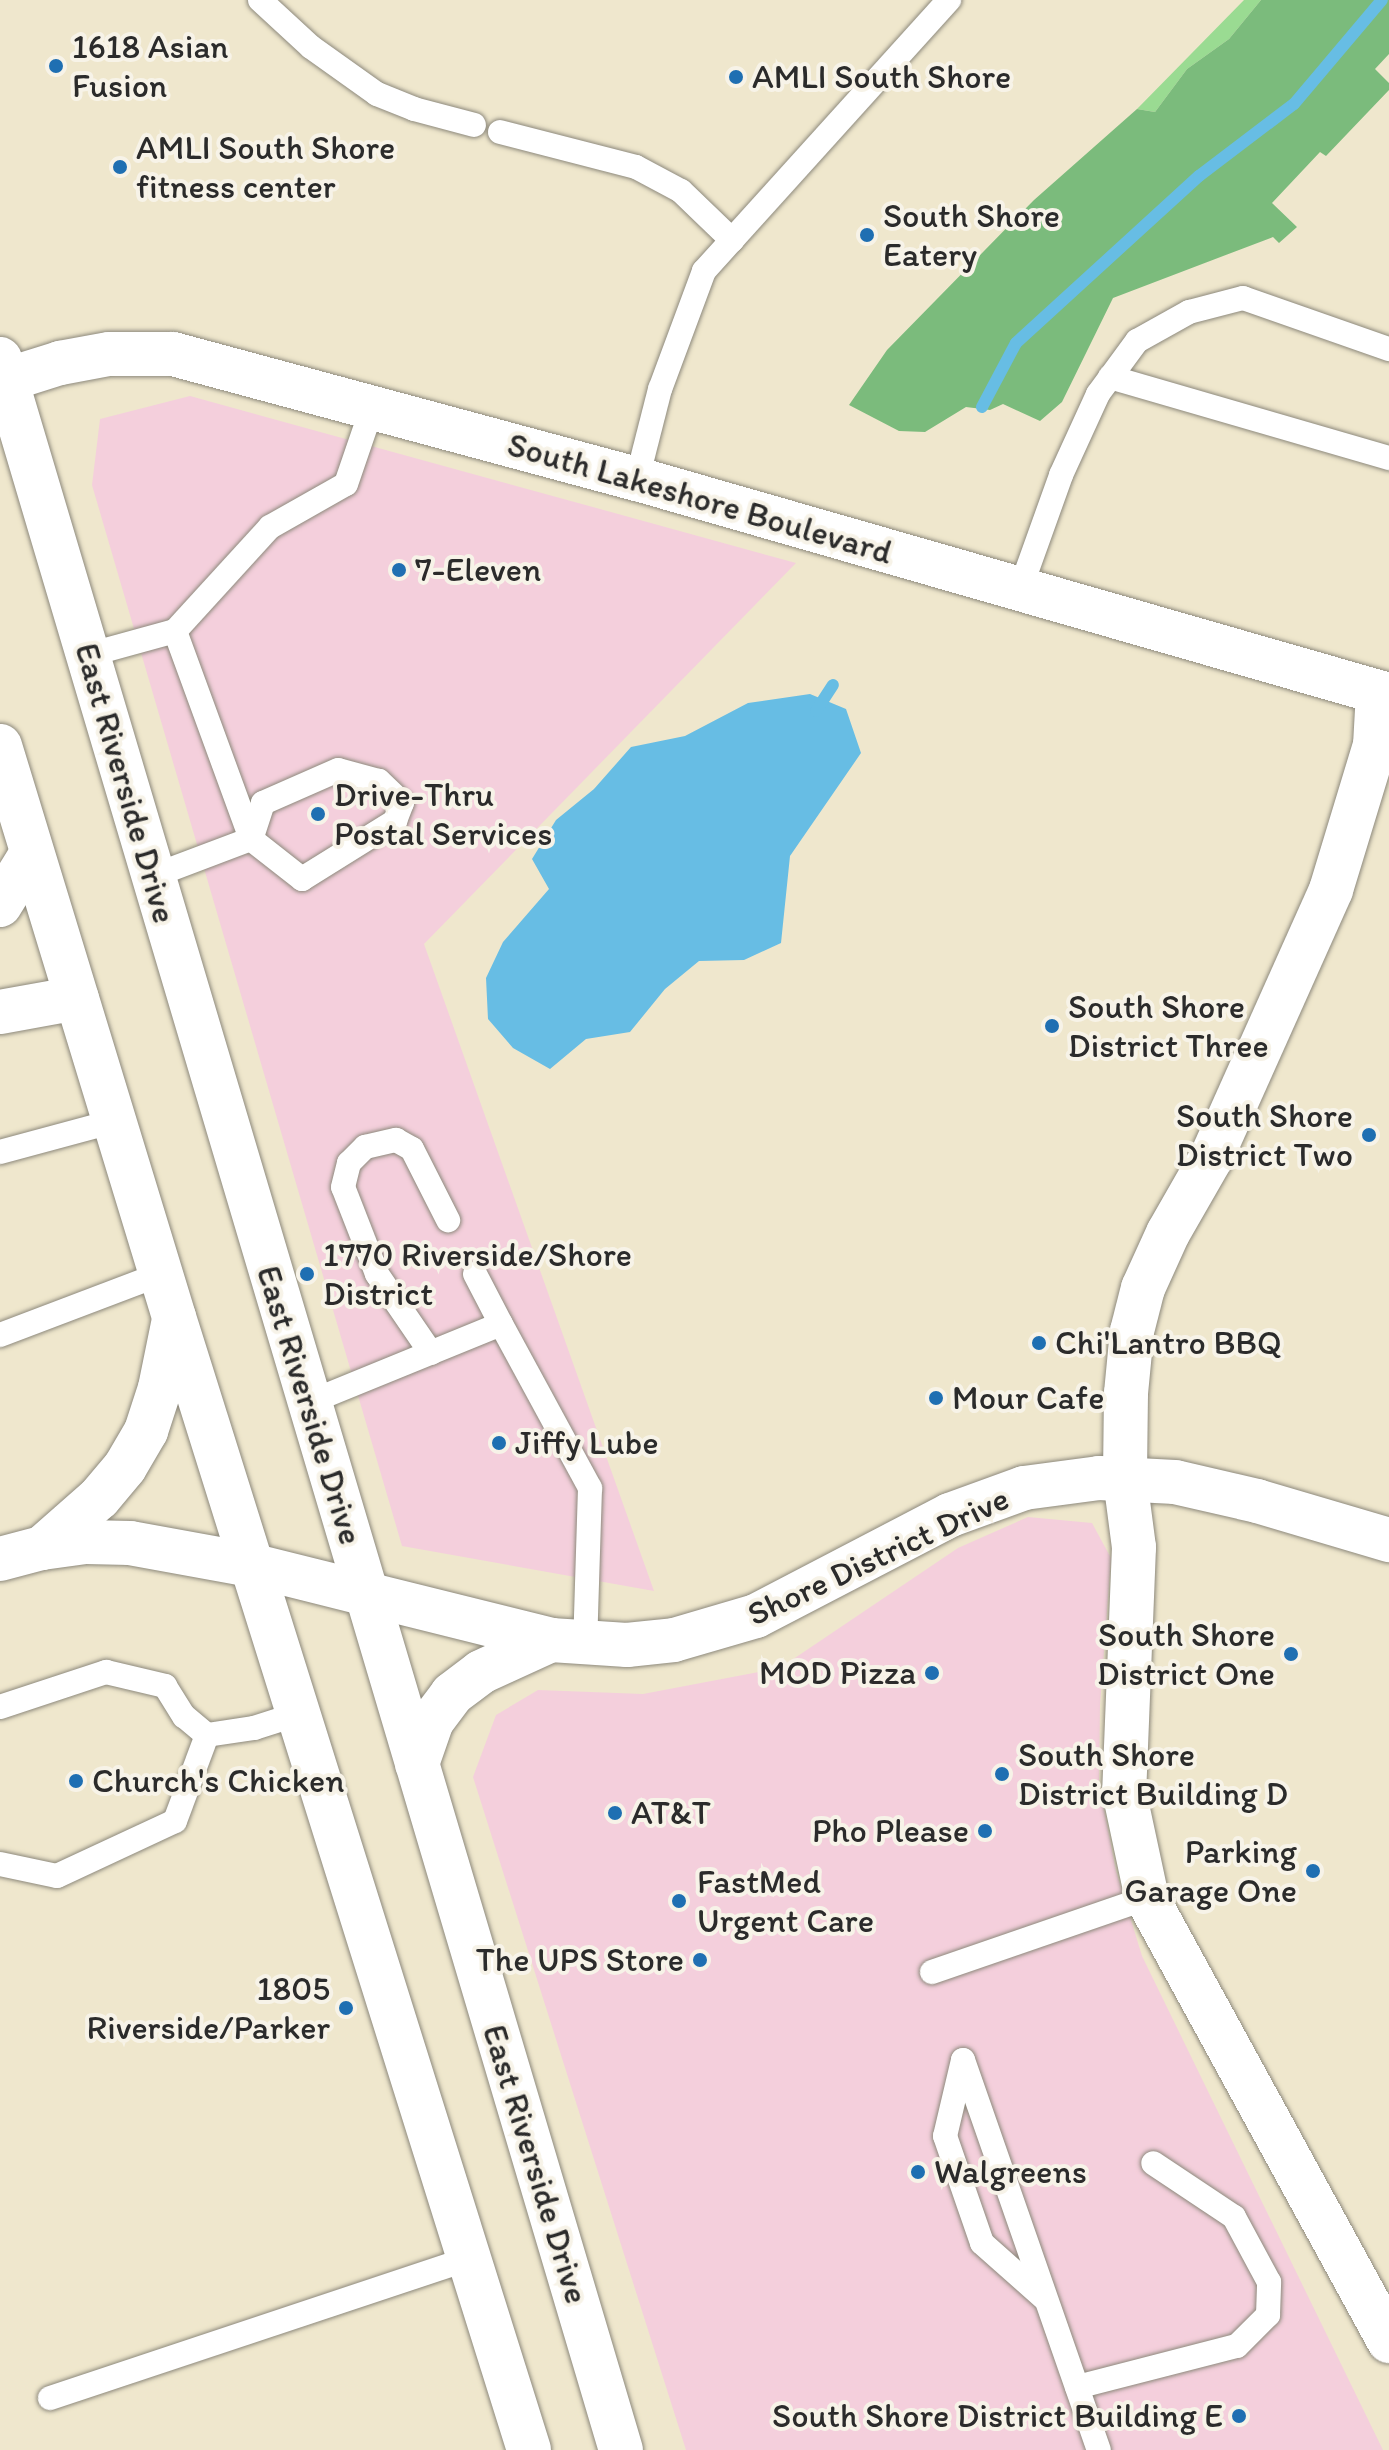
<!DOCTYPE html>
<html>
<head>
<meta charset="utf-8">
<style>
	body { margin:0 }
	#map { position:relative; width:1389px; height:2450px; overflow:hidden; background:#efe7cd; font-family:Itim,sans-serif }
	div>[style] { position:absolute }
	.built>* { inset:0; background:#f4cfdc }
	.green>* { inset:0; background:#9adb92 }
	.forest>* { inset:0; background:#7bbb7c }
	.water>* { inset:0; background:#67bde4 }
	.stream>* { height:12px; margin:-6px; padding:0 6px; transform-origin:6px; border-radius:6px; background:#67bde4 }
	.roads { filter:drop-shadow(0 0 2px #8d897c) drop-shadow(0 0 2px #8d897c) }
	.service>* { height:24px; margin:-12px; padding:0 12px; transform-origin:12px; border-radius:12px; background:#fff }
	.minor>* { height:44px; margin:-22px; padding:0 22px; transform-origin:22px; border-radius:22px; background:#fff }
	.tertiary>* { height:44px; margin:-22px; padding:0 22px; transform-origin:22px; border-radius:22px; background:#fff }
	.secondary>* { height:44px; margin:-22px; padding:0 22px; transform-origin:22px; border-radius:22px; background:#fff }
	.primary>* { height:44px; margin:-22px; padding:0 22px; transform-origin:22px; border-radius:22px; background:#fff }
	.dots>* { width:22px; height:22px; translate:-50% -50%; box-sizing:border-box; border:4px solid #f7f3e8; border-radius:50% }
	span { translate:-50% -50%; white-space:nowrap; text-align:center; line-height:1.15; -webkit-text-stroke:8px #f7f3e8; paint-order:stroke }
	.poi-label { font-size:34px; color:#2b2b2b }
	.left { translate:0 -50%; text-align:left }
	.right { translate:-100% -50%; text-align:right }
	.street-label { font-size:34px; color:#2b2b2b }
</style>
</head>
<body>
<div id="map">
	<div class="built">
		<i style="clip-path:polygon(190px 396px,796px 563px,424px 944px,654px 1591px,402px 1546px,92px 485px,100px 419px)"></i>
		<i style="clip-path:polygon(1028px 1517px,1092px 1523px,1111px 1558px,1100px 1705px,1099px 1783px,1116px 1871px,1142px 1956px,1383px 2450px,686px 2450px,473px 1777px,496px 1715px,538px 1690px,643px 1694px,780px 1668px,958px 1548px)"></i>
	</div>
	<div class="green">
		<i style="clip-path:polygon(1244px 0,1261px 0,1229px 39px,1187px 69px,1155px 112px,1137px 109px)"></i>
	</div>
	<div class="forest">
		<i style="clip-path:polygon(1261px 0,1389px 0,1389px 54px,1375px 69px,1389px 83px,1389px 90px,1326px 156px,1320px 152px,1272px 203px,1297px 227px,1279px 243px,1273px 237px,1113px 298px,1062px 402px,1040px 421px,1003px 404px,990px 410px,966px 407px,925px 432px,899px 431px,849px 405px,887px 350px,1034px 200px,1137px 109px,1155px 112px,1187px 69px,1229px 39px)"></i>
	</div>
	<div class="water">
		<i style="clip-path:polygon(810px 694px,846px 709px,861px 753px,790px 856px,781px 943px,744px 960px,699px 961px,665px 989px,630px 1032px,586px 1039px,550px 1069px,513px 1048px,488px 1019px,486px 978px,503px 942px,549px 889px,532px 859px,556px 820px,594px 789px,631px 747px,685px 736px,748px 703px)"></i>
	</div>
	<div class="stream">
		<i style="left:982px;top:407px;width:72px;rotate:-62deg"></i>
		<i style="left:1016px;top:343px;width:248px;rotate:-42.4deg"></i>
		<i style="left:1199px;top:176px;width:119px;rotate:-37.2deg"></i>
		<i style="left:1294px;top:104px;width:136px;rotate:-49.8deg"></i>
		<i style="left:816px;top:711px;width:31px;rotate:-57deg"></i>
	</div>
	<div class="roads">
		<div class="service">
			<i style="left:260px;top:0;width:69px;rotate:42.7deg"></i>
			<i style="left:311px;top:47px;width:81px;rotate:35.5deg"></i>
			<i style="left:377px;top:94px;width:40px;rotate:22deg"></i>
			<i style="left:414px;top:109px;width:62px;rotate:14.9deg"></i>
			<i style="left:500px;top:132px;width:140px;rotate:14.4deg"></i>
			<i style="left:636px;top:167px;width:51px;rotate:28.1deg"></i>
			<i style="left:681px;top:191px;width:71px;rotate:43.9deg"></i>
			<i style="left:732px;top:240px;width:42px;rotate:132.1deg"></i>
			<i style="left:704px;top:271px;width:126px;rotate:110.4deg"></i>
			<i style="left:660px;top:389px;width:93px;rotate:104.3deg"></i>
			<i style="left:732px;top:240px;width:324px;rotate:-47.9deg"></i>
			<i style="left:1110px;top:377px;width:291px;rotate:16.2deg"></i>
			<i style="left:1021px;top:587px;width:119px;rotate:-70.3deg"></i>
			<i style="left:1061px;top:475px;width:89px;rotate:-65.4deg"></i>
			<i style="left:1098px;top:394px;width:66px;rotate:-53.7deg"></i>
			<i style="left:1137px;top:341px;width:60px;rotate:-29.1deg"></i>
			<i style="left:1189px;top:312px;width:56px;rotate:-14.5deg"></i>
			<i style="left:1243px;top:298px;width:155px;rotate:19.3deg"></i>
			<i style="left:175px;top:631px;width:221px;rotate:69.9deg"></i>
			<i style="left:88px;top:655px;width:90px;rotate:-15.4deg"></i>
			<i style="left:175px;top:631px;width:141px;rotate:-47.6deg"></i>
			<i style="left:270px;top:527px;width:87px;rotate:-29.5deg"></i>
			<i style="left:346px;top:484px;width:80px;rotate:-71.1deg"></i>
			<i style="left:153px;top:876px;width:105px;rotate:-20.7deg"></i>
			<i style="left:251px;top:839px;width:65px;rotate:38.1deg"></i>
			<i style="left:302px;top:879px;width:110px;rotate:-31.9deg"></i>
			<i style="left:395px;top:821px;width:19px;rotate:-69deg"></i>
			<i style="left:402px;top:803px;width:32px;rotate:-136deg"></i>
			<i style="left:379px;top:781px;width:42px;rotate:-165deg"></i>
			<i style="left:338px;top:770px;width:82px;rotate:156.3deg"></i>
			<i style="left:263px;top:803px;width:38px;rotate:108deg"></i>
			<i style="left:0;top:1152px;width:119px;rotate:-15.1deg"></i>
			<i style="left:475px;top:1274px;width:56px;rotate:62.5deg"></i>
			<i style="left:0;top:1335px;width:172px;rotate:-20.8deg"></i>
			<i style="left:431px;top:1353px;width:96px;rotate:-124.4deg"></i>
			<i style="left:377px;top:1274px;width:93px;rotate:-111.3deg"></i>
			<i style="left:343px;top:1187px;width:25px;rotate:-76deg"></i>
			<i style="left:349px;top:1163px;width:23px;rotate:-45deg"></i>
			<i style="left:365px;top:1147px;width:32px;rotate:-13deg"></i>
			<i style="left:396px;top:1140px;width:18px;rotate:29deg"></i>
			<i style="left:412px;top:1149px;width:80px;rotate:63.1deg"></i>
			<i style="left:310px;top:1402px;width:206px;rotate:-22.2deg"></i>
			<i style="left:501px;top:1324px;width:187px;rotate:61.5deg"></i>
			<i style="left:590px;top:1488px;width:156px;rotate:91.8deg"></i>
			<i style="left:0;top:1707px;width:112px;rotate:-18.3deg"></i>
			<i style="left:106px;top:1672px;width:61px;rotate:13.3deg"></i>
			<i style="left:165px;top:1686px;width:36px;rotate:58deg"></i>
			<i style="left:184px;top:1716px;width:30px;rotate:40deg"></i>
			<i style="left:207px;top:1735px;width:48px;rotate:-8.5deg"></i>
			<i style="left:254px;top:1728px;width:46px;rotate:-17.7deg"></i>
			<i style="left:0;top:1864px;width:58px;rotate:11.9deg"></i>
			<i style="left:57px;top:1876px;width:130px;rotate:-25deg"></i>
			<i style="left:175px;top:1821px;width:92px;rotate:-69.6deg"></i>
			<i style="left:932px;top:1972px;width:227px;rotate:-19deg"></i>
			<i style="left:963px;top:2060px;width:413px;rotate:70.8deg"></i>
			<i style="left:963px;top:2060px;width:78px;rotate:103.3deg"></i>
			<i style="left:945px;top:2136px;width:113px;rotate:70.9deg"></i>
			<i style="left:982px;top:2243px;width:83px;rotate:41.6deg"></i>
			<i style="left:1077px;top:2387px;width:165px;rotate:-14.4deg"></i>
			<i style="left:1237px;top:2346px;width:44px;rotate:-45deg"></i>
			<i style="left:1268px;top:2315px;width:33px;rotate:-88deg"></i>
			<i style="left:1269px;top:2282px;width:74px;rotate:-118.3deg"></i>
			<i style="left:1234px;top:2217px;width:97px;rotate:-146.3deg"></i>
			<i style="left:50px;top:2398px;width:441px;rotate:-18.4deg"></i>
		</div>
		<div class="minor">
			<i style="left:1378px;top:692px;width:53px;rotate:93.2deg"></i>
			<i style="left:1375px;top:745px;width:152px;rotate:106.9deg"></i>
			<i style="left:1331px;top:890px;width:294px;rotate:114.1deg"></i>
			<i style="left:1211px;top:1158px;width:86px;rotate:119.8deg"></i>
			<i style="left:1168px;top:1233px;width:60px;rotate:114.4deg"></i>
			<i style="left:1143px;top:1288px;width:44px;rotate:104.3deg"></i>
			<i style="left:1132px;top:1331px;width:62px;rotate:95.5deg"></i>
			<i style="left:1126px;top:1393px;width:86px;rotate:90.7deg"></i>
			<i style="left:1125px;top:1479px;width:69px;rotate:82.5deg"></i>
			<i style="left:1134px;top:1547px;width:244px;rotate:92.3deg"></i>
			<i style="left:1124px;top:1791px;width:109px;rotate:77.9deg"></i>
			<i style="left:1147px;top:1898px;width:505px;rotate:61.35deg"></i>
			<i style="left:0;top:905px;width:61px;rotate:-58.4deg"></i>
			<i style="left:0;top:1012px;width:78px;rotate:-10.3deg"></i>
			<i style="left:367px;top:1594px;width:190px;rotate:14deg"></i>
			<i style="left:551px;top:1640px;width:76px;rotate:3.8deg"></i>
			<i style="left:627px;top:1645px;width:47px;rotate:-6.1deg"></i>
			<i style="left:674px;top:1640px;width:85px;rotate:-16.3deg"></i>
			<i style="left:756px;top:1616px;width:219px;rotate:-27.5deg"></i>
			<i style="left:950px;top:1515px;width:79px;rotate:-20deg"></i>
			<i style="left:1024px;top:1488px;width:76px;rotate:-7.6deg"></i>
			<i style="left:1099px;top:1478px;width:76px;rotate:3deg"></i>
			<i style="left:1175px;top:1482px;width:84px;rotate:13deg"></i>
			<i style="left:1257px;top:1501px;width:138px;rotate:16.5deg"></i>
		</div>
		<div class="tertiary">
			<i style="left:0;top:1559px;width:43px;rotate:-14.7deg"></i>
			<i style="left:42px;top:1548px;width:44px;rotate:-7.8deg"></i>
			<i style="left:86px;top:1542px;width:44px;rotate:1.3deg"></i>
			<i style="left:130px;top:1543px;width:123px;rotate:10.3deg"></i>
			<i style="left:251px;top:1565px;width:120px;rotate:14deg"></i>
		</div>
		<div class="secondary">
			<i style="left:6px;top:380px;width:57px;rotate:-17.5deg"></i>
			<i style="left:60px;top:363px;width:50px;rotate:-10.4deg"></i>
			<i style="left:109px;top:354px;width:64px"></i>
			<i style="left:173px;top:354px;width:481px;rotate:15.1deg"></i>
			<i style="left:637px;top:479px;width:782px;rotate:16.03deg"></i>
		</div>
		<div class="primary">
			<i style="left:0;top:359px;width:2181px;rotate:73.46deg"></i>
			<i style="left:0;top:746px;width:597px;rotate:73.05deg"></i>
			<i style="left:174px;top:1317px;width:1187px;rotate:72.6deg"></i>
			<i style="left:42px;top:1548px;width:76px;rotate:-41.3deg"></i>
			<i style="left:99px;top:1498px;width:40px;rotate:-50deg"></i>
			<i style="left:125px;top:1467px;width:42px;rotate:-59.7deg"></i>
			<i style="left:146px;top:1431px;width:45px;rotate:-72deg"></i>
			<i style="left:160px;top:1388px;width:65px;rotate:-78.5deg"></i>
			<i style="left:417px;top:1764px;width:46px;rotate:-70.8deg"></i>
			<i style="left:432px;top:1721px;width:34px;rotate:-53deg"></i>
			<i style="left:452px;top:1694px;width:36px;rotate:-37deg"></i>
			<i style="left:481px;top:1672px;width:77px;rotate:-24.6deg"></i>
		</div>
	</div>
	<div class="dots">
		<i style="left:56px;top:66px;background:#1f6fb2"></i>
		<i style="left:736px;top:77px;background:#1f6fb2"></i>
		<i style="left:120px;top:167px;background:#1f6fb2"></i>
		<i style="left:867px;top:235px;background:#1f6fb2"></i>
		<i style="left:399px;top:570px;background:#1f6fb2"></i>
		<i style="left:318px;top:814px;background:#1f6fb2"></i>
		<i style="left:1052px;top:1026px;background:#1f6fb2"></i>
		<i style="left:1369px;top:1135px;background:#1f6fb2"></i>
		<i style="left:307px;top:1274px;background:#1f6fb2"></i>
		<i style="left:1039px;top:1343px;background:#1f6fb2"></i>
		<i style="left:936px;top:1398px;background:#1f6fb2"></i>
		<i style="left:499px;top:1443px;background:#1f6fb2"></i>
		<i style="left:1291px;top:1654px;background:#1f6fb2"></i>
		<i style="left:932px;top:1673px;background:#1f6fb2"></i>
		<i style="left:1002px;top:1774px;background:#1f6fb2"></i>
		<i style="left:76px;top:1781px;background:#1f6fb2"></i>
		<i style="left:615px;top:1813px;background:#1f6fb2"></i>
		<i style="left:985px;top:1831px;background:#1f6fb2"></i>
		<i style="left:1313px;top:1871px;background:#1f6fb2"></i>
		<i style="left:679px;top:1901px;background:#1f6fb2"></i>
		<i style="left:700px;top:1960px;background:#1f6fb2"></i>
		<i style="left:346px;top:2008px;background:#1f6fb2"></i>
		<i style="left:918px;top:2172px;background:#1f6fb2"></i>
		<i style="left:1239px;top:2416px;background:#1f6fb2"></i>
	</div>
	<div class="poi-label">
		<span class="left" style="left:72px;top:66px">1618 Asian<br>Fusion</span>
		<span class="left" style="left:752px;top:77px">AMLI South Shore</span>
		<span class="left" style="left:136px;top:167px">AMLI South Shore<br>fitness center</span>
		<span class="left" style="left:883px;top:235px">South Shore<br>Eatery</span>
		<span class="left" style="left:415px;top:570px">7-Eleven</span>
		<span class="left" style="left:334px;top:814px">Drive-Thru<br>Postal Services</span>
		<span class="left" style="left:1068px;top:1026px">South Shore<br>District Three</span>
		<span class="right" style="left:1353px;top:1135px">South Shore<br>District Two</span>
		<span class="left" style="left:323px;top:1274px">1770 Riverside/Shore<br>District</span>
		<span class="left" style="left:1055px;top:1343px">Chi'Lantro BBQ</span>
		<span class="left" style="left:952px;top:1398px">Mour Cafe</span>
		<span class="left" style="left:515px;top:1443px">Jiffy Lube</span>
		<span class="right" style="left:1275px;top:1654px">South Shore<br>District One</span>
		<span class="right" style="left:916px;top:1673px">MOD Pizza</span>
		<span class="left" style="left:1018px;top:1774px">South Shore<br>District Building D</span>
		<span class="left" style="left:92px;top:1781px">Church's Chicken</span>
		<span class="left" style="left:631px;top:1813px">AT&amp;T</span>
		<span class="right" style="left:969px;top:1831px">Pho Please</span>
		<span class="right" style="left:1297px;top:1871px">Parking<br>Garage One</span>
		<span class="left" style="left:697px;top:1901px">FastMed<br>Urgent Care</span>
		<span class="right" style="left:684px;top:1960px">The UPS Store</span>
		<span class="right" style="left:330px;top:2008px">1805<br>Riverside/Parker</span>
		<span class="left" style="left:934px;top:2172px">Walgreens</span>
		<span class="right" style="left:1223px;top:2416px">South Shore District Building E</span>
	</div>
	<div class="street-label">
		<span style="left:700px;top:498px;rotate:16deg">South Lakeshore Boulevard</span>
		<span style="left:126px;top:783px;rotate:74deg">East Riverside Drive</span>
		<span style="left:310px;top:1405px;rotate:73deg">East Riverside Drive</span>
		<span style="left:878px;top:1556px;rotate:-25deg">Shore District Drive</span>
		<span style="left:536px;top:2164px;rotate:73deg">East Riverside Drive</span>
	</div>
</div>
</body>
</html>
